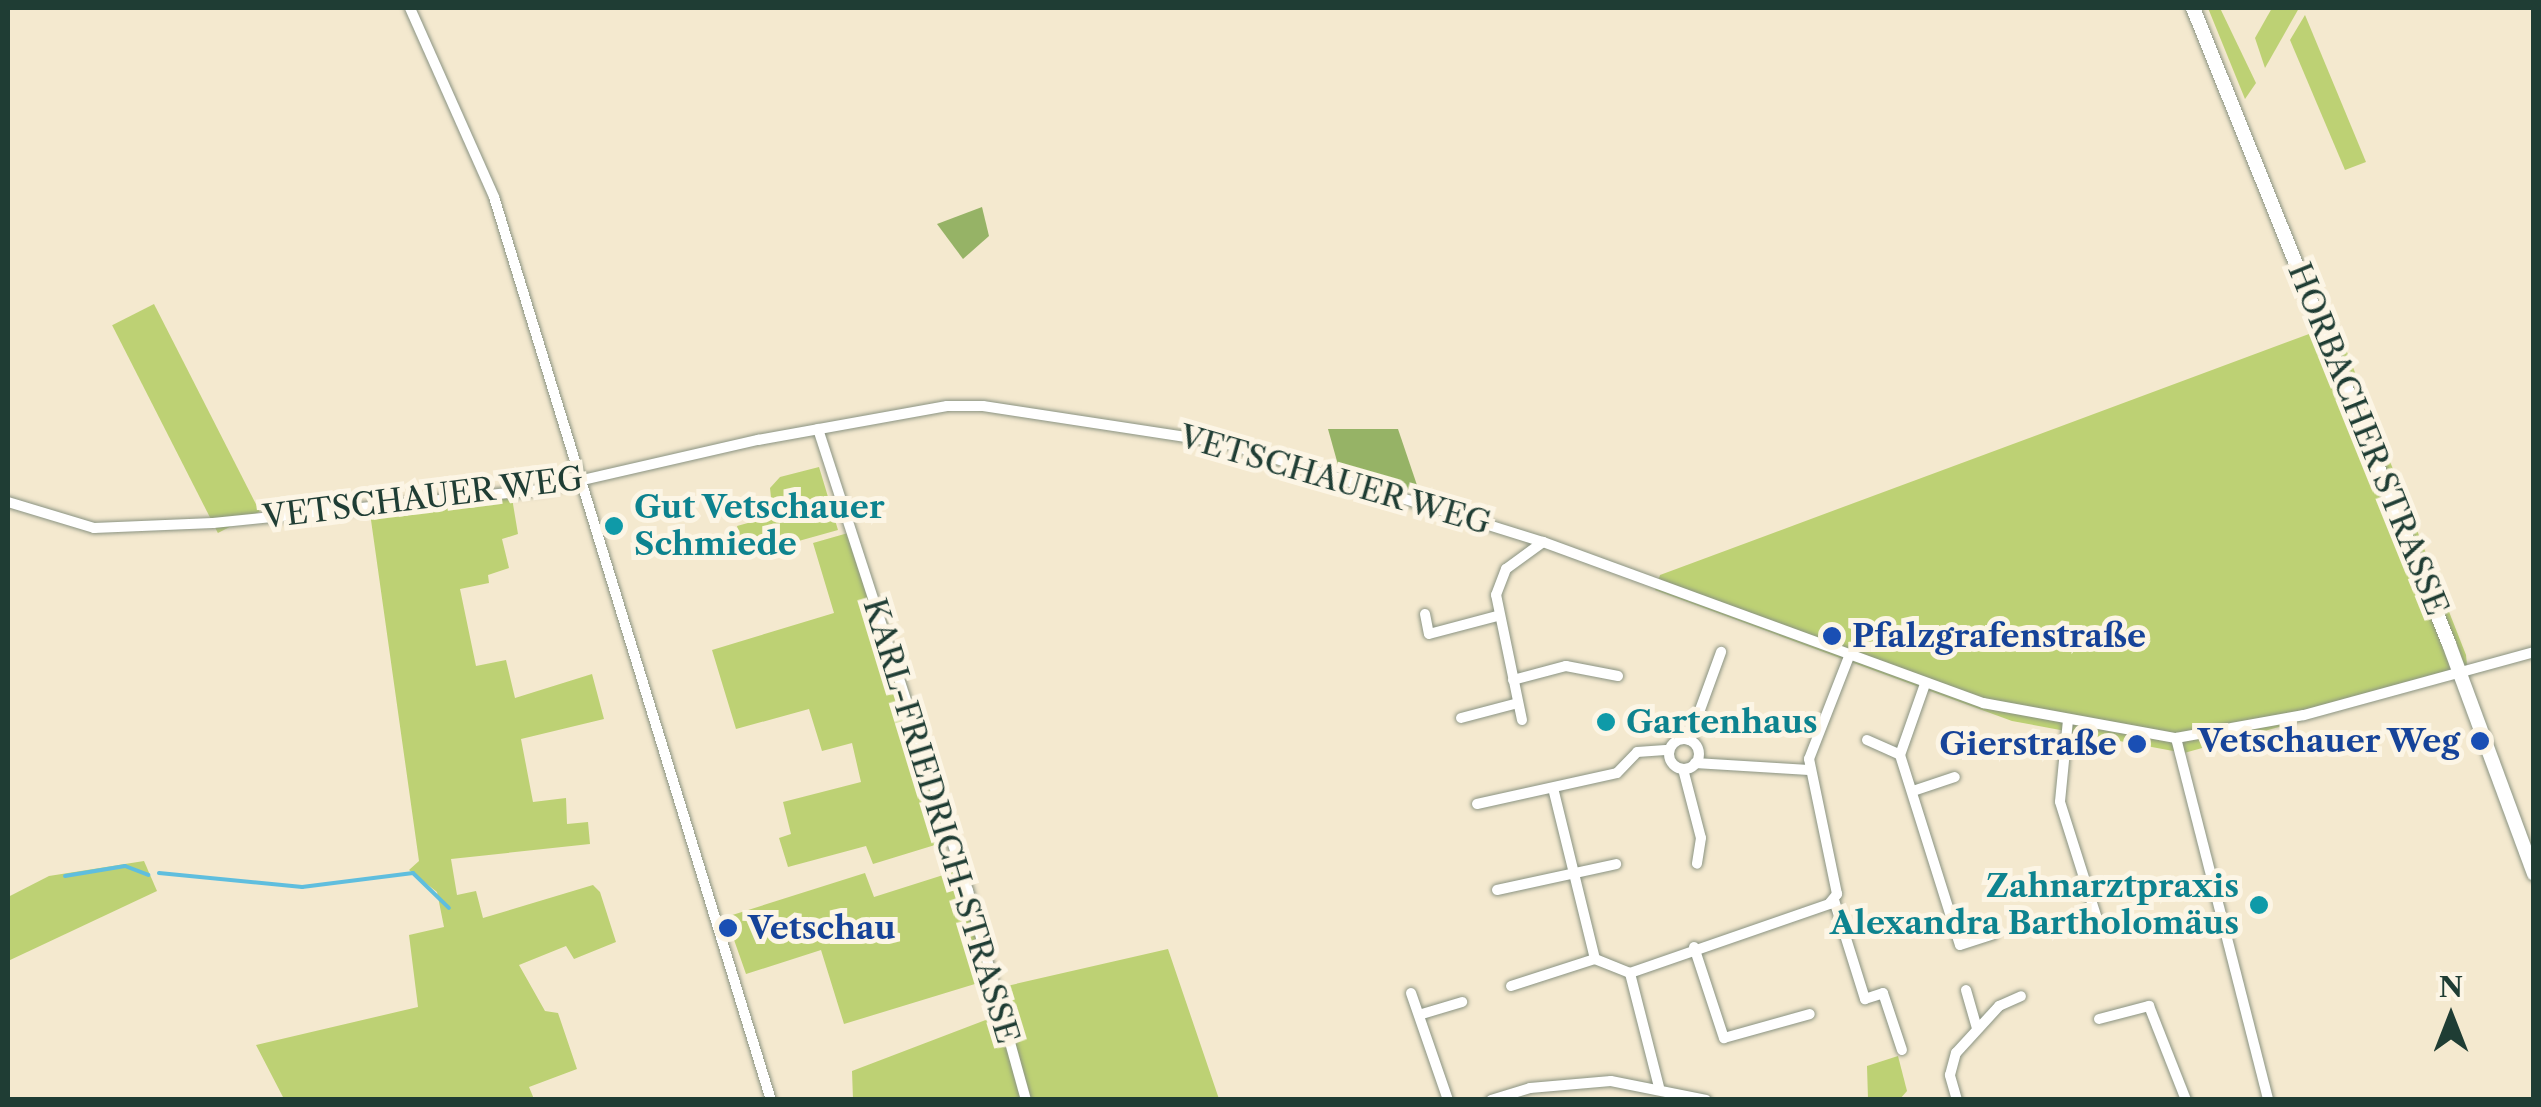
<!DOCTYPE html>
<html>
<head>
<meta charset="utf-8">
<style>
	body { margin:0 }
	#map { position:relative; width:2541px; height:1107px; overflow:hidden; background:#f4e9cf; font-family:"Libre Caslon Text",serif }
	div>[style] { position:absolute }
	.green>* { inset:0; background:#bdd174; transform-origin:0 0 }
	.forest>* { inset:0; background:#96b366 }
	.stream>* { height:4px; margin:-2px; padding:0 2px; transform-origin:2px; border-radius:2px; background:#5fbede }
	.roads { filter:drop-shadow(0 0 2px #8a9382) drop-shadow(0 0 2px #8a9382) }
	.minor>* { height:10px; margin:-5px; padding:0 5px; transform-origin:5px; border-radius:5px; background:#fff }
	.minor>.ring { margin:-5px; padding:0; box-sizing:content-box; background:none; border:10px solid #fff; border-radius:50% }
	.major>* { height:14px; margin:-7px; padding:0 7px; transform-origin:7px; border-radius:7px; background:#fff }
	.dots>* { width:28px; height:28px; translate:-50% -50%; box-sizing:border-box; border:5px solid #fcf5e5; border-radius:50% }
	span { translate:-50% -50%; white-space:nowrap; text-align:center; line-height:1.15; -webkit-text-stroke:10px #fcf5e5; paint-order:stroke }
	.street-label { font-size:32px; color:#1f3d34 }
	.culture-label { font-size:32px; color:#0d838f; font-weight:700 }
	.left { translate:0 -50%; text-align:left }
	.right { translate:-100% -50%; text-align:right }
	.transit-label { font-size:32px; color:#164399; font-weight:700 }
	.frame { position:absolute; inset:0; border:10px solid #1f3d34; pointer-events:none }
	.north { position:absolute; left:2401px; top:967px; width:100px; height:100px; -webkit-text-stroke:8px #fcf5e5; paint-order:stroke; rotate:0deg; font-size:28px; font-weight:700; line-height:40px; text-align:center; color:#1f3d34 }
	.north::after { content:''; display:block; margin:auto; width:35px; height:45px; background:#1f3d34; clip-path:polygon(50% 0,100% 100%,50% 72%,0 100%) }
</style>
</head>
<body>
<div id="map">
	<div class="green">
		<i style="clip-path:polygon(2208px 8px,2220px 8px,2256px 83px,2245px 99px)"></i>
		<i style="clip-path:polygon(2272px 8px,2299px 8px,2265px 68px,2255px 38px)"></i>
		<i style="clip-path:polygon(2305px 15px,2366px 162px,2345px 170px,2290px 40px)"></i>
		<i style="left:154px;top:304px;width:233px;height:47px;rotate:63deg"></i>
		<i style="clip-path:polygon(2336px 324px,2466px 655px,2468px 675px,2184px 753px,2012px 721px,1655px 590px,1660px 575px)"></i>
		<i style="clip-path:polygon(819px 467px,838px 530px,745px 556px,737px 526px,773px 516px,770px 488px,780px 477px)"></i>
		<i style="clip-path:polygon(512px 498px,518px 534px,502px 539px,509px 568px,488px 575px,489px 583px,460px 589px,476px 666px,506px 660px,515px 698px,592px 674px,604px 719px,521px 739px,533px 802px,566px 798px,567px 824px,588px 822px,590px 844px,451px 859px,457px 895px,476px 891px,483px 918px,593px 885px,600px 892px,616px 942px,574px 959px,566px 946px,519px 965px,545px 1011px,558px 1013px,577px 1069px,529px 1087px,534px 1099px,284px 1099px,256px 1045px,418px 1007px,409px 935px,444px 927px,437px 892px,409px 870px,419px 861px,370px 513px)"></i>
		<i style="clip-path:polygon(848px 533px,948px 841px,873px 864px,866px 846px,788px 867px,779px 838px,791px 834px,783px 802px,861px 782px,852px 743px,822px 751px,809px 709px,736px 729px,712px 650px,834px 613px,813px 543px)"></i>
		<i style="clip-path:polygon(144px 861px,157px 891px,8px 961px,8px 897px,49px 876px)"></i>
		<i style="clip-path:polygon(959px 870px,988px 980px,844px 1024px,821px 950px,746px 974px,726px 917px,865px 873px,874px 897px)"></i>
		<i style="clip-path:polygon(1168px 949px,1219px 1099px,853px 1099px,852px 1071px,1004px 1013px,998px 988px)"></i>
		<i style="clip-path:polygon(1898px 1056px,1907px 1091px,1900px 1099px,1868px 1099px,1867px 1066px)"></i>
	</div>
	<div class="forest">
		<i style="clip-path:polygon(982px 207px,989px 236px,963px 259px,937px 224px)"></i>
		<i style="clip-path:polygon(1328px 429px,1398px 429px,1421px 497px,1340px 472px)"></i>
	</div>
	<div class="stream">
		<i style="left:159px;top:873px;width:144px;rotate:5.6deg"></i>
		<i style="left:302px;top:887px;width:112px;rotate:-7.2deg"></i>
		<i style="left:413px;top:873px;width:50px;rotate:44.2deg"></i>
		<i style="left:65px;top:876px;width:61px;rotate:-9.5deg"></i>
		<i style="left:125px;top:866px;width:25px;rotate:21deg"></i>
	</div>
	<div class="roads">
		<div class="minor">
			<i style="left:410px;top:8px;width:207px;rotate:66deg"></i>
			<i style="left:494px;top:197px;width:945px;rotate:72.95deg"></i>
			<i style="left:818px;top:429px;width:486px;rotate:72deg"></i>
			<i style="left:968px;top:891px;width:217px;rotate:74.5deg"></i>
			<i style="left:8px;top:502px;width:90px;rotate:16.8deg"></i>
			<i style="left:94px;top:528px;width:119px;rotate:-2.4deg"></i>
			<i style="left:213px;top:523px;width:328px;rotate:-5.8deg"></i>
			<i style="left:539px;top:490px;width:225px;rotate:-12.9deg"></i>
			<i style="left:758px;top:440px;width:192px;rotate:-10.2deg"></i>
			<i style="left:947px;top:406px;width:36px"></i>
			<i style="left:983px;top:406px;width:245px;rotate:8.7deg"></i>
			<i style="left:1225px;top:443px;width:333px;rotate:17.3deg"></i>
			<i style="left:1543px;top:542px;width:469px;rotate:20.1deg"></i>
			<i style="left:1983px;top:703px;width:196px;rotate:10.3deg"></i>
			<i style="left:2176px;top:738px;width:130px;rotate:-10.2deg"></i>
			<i style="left:2304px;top:715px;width:238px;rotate:-15.3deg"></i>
			<i style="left:1425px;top:614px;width:20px;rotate:79deg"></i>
			<i style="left:1429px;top:634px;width:70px;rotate:-14.8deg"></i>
			<i style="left:1513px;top:680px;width:55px;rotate:-14.8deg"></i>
			<i style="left:1566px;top:666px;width:53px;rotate:10.9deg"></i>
			<i style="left:1925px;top:684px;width:75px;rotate:109.4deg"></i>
			<i style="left:1900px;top:755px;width:199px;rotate:72.5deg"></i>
			<i style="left:1960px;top:945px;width:35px;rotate:-18deg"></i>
			<i style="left:1461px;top:718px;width:59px;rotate:-14.7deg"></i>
			<i style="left:1522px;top:720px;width:128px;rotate:-101.7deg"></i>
			<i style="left:1496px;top:595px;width:28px;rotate:-69deg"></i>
			<i style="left:1506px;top:569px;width:46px;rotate:-36.1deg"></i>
			<i style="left:2068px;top:720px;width:82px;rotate:95.6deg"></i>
			<i style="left:2060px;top:802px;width:129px;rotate:72.4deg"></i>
			<i style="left:2176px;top:738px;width:374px;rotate:75.7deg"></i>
			<i class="ring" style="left:1669px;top:739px;width:20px;height:20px"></i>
			<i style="left:1689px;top:740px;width:94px;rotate:-70deg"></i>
			<i style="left:1867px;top:740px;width:36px;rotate:24deg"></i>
			<i style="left:1695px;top:763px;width:114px;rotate:3.5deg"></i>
			<i style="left:1683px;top:769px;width:71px;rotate:75.4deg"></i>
			<i style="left:1701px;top:838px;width:26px;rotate:99deg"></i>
			<i style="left:1553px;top:788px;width:176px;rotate:76.2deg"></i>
			<i style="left:1913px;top:791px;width:44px;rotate:-18.4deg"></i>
			<i style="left:1477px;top:804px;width:143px;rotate:-12.5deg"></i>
			<i style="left:1617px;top:773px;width:29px;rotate:-46deg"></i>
			<i style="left:1637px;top:752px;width:32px;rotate:-4deg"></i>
			<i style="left:1497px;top:890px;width:122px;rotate:-12.3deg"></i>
			<i style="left:1834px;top:900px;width:104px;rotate:72.6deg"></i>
			<i style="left:1865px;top:999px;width:19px;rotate:-18deg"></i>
			<i style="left:1883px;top:993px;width:60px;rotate:71.6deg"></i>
			<i style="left:1694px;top:947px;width:96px;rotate:71.8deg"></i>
			<i style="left:1724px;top:1038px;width:89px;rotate:-15.6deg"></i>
			<i style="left:1511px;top:986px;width:88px;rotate:-17.8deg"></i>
			<i style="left:1595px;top:959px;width:38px;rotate:22deg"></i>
			<i style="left:1966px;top:990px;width:40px;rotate:74deg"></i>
			<i style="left:1411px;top:993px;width:113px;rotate:70.9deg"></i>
			<i style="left:1422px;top:1014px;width:42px;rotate:-16.7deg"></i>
			<i style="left:2099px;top:1019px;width:52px;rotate:-14.6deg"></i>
			<i style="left:2149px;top:1006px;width:101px;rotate:68.5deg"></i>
			<i style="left:1659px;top:1087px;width:118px;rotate:-104.3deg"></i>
			<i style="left:1630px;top:973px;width:211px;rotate:-19.1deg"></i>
			<i style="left:1829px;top:904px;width:13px;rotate:-51deg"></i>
			<i style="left:1837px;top:894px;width:138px;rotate:-101.7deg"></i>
			<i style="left:1809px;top:759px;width:113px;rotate:-68.7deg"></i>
			<i style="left:1491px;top:1100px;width:41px;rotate:-17.1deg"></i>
			<i style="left:1530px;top:1088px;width:81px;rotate:-4.9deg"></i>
			<i style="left:1611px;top:1081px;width:97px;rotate:11.3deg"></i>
			<i style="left:1957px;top:1100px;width:26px;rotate:-106deg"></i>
			<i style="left:1950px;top:1075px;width:23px;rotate:-75deg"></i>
			<i style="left:1956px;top:1053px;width:64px;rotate:-47.5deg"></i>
			<i style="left:1999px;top:1006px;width:24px;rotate:-24deg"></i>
		</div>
		<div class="major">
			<i style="left:2193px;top:8px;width:686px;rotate:68.07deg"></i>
			<i style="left:2449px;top:644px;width:245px;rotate:69.7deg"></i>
		</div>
	</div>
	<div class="dots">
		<i style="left:614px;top:526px;background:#0f9aa8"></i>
		<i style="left:1832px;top:636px;background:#1a4fb4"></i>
		<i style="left:1606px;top:722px;background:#0f9aa8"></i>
		<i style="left:2480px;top:741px;background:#1a4fb4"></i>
		<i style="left:2137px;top:744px;background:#1a4fb4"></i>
		<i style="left:2259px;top:905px;background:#0f9aa8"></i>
		<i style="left:728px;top:928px;background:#1a4fb4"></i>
	</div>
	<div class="street-label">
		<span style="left:2368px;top:439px;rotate:68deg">HORBACHER STRASSE</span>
		<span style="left:1335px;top:480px;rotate:16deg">VETSCHAUER WEG</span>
		<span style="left:423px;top:498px;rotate:-7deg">VETSCHAUER WEG</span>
		<span style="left:941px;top:821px;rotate:73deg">KARL-FRIEDRICH-STRASSE</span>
	</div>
	<div class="culture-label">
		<span class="left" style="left:634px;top:526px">Gut Vetschauer<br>Schmiede</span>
		<span class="left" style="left:1626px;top:722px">Gartenhaus</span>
		<span class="right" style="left:2239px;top:905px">Zahnarztpraxis<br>Alexandra Bartholomäus</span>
	</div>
	<div class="transit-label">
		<span class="left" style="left:1852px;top:636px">Pfalzgrafenstraße</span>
		<span class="right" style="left:2460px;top:741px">Vetschauer Weg</span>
		<span class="right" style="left:2117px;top:744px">Gierstraße</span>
		<span class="left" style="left:748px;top:928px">Vetschau</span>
	</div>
	<div class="frame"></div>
	<div class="north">N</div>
</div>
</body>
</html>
